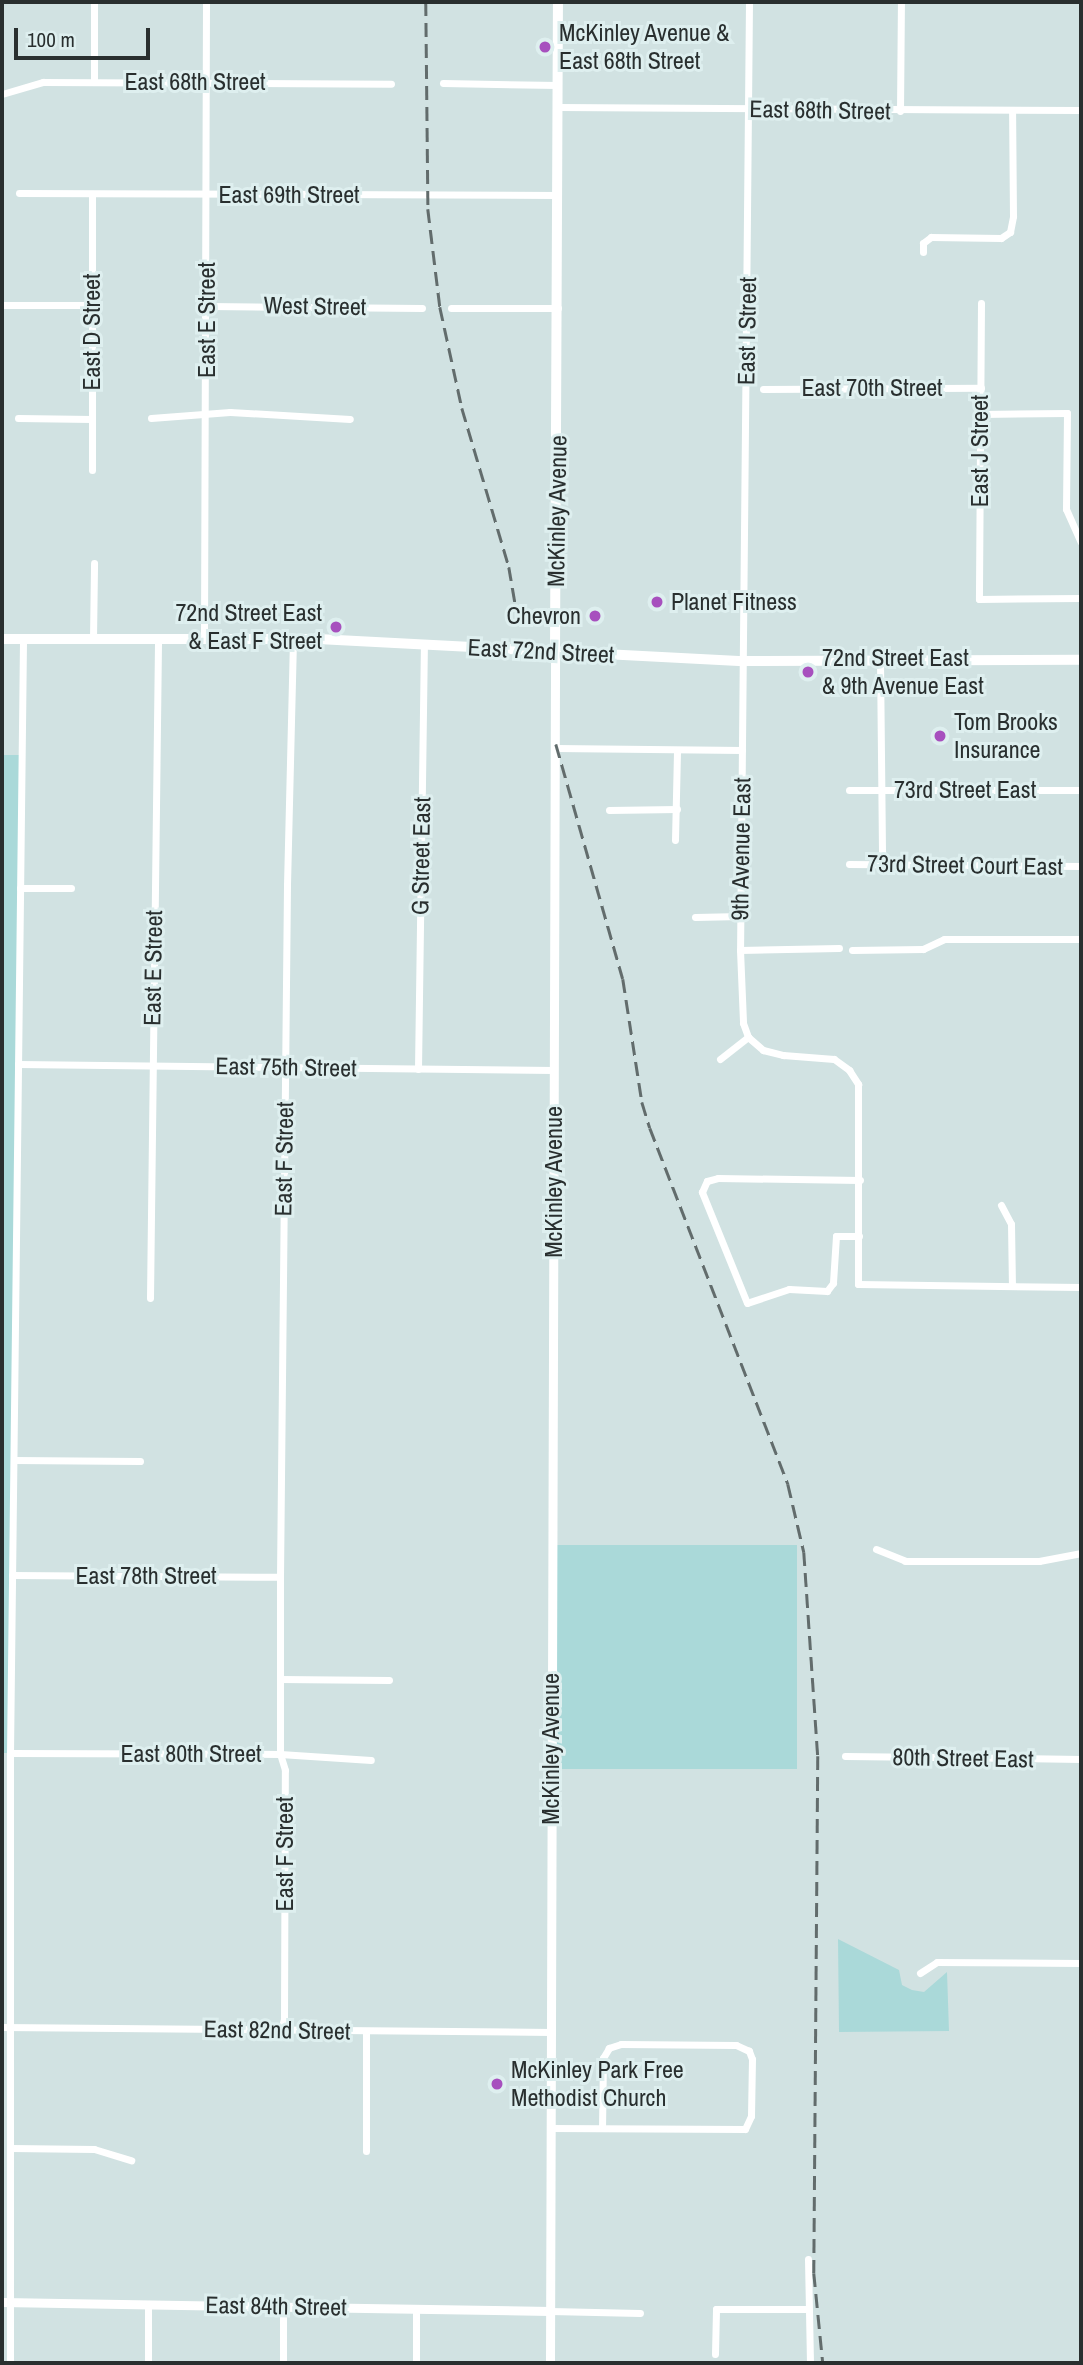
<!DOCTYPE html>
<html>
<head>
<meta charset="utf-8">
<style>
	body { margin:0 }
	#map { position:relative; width:1083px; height:2365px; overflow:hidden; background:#d1e2e2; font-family:"Archivo Narrow",sans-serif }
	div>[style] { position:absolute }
	.green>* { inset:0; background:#aad9d9; transform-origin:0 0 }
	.minor>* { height:7px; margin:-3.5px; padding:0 3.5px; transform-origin:3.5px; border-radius:3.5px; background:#fff }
	.tertiary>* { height:9px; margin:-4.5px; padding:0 4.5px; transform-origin:4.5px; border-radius:4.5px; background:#fff }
	.secondary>* { height:10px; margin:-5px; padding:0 5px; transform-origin:5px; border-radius:5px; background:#fff }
	.primary>* { height:10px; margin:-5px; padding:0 5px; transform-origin:5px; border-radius:5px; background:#fff }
	.rail>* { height:2.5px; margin-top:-1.25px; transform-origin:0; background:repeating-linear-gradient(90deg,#626c6c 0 14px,transparent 0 21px) }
	.dots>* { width:19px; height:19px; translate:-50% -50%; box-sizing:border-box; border:4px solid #deefef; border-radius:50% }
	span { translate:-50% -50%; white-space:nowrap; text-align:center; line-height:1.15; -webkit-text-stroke:6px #deefef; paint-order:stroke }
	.poi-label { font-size:24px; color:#292f2f }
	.left { translate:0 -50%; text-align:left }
	.right { translate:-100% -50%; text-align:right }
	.street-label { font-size:24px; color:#292f2f }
	.frame { position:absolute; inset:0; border:4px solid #292f2f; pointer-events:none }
	.scale { position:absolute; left:14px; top:28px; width:136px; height:32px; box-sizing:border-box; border:4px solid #292f2f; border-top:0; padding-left:9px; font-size:21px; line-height:24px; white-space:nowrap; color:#292f2f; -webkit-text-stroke:5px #deefef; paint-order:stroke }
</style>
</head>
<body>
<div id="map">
	<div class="green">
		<i style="clip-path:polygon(2px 755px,22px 755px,10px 1753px,2px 1753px)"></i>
		<i style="left:556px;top:1545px;width:241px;height:224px"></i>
		<i style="clip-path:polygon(838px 1939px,899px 1970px,902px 1985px,912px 1990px,924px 1992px,947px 1972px,949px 2031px,839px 2032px)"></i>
	</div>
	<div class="minor">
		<i style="left:749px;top:2px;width:948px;rotate:90.54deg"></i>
		<i style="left:740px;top:950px;width:73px;rotate:87.6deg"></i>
		<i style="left:743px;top:1023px;width:15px;rotate:70deg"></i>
		<i style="left:748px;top:1037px;width:20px;rotate:41deg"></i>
		<i style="left:763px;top:1050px;width:21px;rotate:14deg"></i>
		<i style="left:783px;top:1055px;width:51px;rotate:4.5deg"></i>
		<i style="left:834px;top:1059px;width:19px;rotate:36deg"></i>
		<i style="left:849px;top:1070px;width:17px;rotate:57deg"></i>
		<i style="left:858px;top:1084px;width:200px;rotate:90deg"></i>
		<i style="left:858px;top:1284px;width:223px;rotate:0.8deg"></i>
		<i style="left:94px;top:82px;width:80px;rotate:-90deg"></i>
		<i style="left:443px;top:83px;width:115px;rotate:1deg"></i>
		<i style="left:2px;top:94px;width:43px;rotate:-16.3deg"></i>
		<i style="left:43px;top:82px;width:348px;rotate:0.3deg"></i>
		<i style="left:558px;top:107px;width:523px;rotate:0.33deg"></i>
		<i style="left:900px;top:111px;width:109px;rotate:-89.5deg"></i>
		<i style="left:19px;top:193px;width:539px;rotate:0.21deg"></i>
		<i style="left:923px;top:252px;width:9px;rotate:-90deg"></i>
		<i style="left:923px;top:243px;width:10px;rotate:-37deg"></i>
		<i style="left:931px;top:237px;width:70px;rotate:0.8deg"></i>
		<i style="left:1001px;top:238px;width:11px;rotate:-34deg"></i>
		<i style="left:1010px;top:232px;width:16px;rotate:-79deg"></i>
		<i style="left:1013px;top:216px;width:105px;rotate:-90.5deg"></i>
		<i style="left:981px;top:303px;width:296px;rotate:90.4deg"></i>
		<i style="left:979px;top:599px;width:102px;rotate:-0.6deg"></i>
		<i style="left:2px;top:305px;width:90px"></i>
		<i style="left:207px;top:306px;width:215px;rotate:0.5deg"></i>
		<i style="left:451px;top:308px;width:107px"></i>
		<i style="left:763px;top:389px;width:218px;rotate:-0.3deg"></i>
		<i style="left:981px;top:414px;width:86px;rotate:-0.7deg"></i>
		<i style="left:1067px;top:413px;width:96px;rotate:90.6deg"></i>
		<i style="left:1066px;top:509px;width:36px;rotate:66deg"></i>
		<i style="left:18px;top:418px;width:74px;rotate:0.8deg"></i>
		<i style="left:151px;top:418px;width:79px;rotate:-4.3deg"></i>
		<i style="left:230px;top:412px;width:120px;rotate:3.3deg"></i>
		<i style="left:92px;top:470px;width:276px;rotate:-90deg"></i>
		<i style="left:93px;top:639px;width:76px;rotate:-89.2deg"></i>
		<i style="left:204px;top:639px;width:637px;rotate:-89.82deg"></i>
		<i style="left:880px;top:660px;width:204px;rotate:89.4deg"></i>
		<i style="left:556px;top:748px;width:186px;rotate:0.6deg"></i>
		<i style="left:849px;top:790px;width:232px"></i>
		<i style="left:609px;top:810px;width:68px;rotate:-0.8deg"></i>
		<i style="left:675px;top:840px;width:90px;rotate:-88.7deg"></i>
		<i style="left:849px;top:864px;width:232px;rotate:0.5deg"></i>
		<i style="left:20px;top:888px;width:51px"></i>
		<i style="left:695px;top:917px;width:46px;rotate:-1.2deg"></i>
		<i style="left:740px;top:950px;width:99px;rotate:-1.2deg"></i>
		<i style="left:852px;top:950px;width:71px;rotate:-0.8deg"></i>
		<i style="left:923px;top:949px;width:23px;rotate:-25deg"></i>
		<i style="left:944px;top:939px;width:137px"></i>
		<i style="left:720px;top:1059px;width:36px;rotate:-38deg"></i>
		<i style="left:18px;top:1064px;width:536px;rotate:0.64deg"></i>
		<i style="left:418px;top:1069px;width:425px;rotate:-89.2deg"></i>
		<i style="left:1001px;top:1205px;width:21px;rotate:62deg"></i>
		<i style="left:1011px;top:1224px;width:62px;rotate:89.1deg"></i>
		<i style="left:859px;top:1236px;width:23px;rotate:180deg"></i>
		<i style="left:836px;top:1236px;width:47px;rotate:93.7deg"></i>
		<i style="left:833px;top:1283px;width:10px;rotate:127deg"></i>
		<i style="left:827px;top:1291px;width:38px;rotate:-177deg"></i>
		<i style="left:789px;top:1289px;width:44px;rotate:161.6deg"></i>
		<i style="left:747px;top:1303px;width:120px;rotate:-112.1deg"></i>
		<i style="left:702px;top:1192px;width:12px;rotate:-66deg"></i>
		<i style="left:707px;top:1181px;width:11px;rotate:-15deg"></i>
		<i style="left:718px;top:1178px;width:142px;rotate:0.8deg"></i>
		<i style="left:150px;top:1298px;width:659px;rotate:-89.3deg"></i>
		<i style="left:14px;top:1460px;width:126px;rotate:0.5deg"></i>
		<i style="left:876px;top:1549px;width:31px;rotate:22deg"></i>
		<i style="left:905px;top:1561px;width:134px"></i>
		<i style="left:1039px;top:1561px;width:43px;rotate:-10.8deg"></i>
		<i style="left:12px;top:1575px;width:268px;rotate:0.4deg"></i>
		<i style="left:280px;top:1679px;width:109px;rotate:0.5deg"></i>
		<i style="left:10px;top:1753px;width:270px;rotate:0.2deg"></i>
		<i style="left:280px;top:1754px;width:91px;rotate:3.8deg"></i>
		<i style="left:845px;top:1756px;width:236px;rotate:0.7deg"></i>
		<i style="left:920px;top:1973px;width:20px;rotate:-33deg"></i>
		<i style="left:937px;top:1962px;width:144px;rotate:0.4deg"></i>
		<i style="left:2px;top:2027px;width:550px;rotate:0.52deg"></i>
		<i style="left:281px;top:2029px;width:10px;rotate:-73deg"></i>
		<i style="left:284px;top:2019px;width:249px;rotate:-89.8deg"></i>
		<i style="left:285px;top:1770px;width:17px;rotate:-107deg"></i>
		<i style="left:280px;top:1754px;width:177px;rotate:-90deg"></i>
		<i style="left:280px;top:1577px;width:692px;rotate:-89.42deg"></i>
		<i style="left:287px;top:885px;width:246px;rotate:-88.6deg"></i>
		<i style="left:551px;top:2128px;width:194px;rotate:0.3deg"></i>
		<i style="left:745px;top:2129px;width:14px;rotate:-65deg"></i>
		<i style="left:751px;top:2116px;width:57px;rotate:-89deg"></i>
		<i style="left:752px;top:2059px;width:9px;rotate:-111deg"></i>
		<i style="left:749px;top:2051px;width:14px;rotate:-155deg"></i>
		<i style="left:736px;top:2045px;width:115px;rotate:-179.5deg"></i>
		<i style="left:621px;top:2044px;width:13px;rotate:162deg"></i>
		<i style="left:609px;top:2048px;width:12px;rotate:121deg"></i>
		<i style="left:603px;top:2058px;width:68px;rotate:90.8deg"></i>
		<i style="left:11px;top:2148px;width:83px;rotate:0.7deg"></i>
		<i style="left:94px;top:2149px;width:39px;rotate:17deg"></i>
		<i style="left:366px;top:2151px;width:120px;rotate:-90deg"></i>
		<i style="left:808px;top:2259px;width:104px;rotate:88.9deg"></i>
		<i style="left:416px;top:2308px;width:55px;rotate:90deg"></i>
		<i style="left:550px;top:2311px;width:90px;rotate:1.3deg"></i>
		<i style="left:715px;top:2354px;width:45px;rotate:-88.7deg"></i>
		<i style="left:716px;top:2309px;width:92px"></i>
		<i style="left:10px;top:2363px;width:610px;rotate:-90deg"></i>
		<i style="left:10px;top:1753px;width:1114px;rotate:-89.33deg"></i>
		<i style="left:148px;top:2363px;width:58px;rotate:-90deg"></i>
		<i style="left:283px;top:2363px;width:58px;rotate:-90deg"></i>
	</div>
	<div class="tertiary">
		<i style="left:2px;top:2302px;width:548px;rotate:0.94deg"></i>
		<i style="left:550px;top:2363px;width:1711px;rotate:-89.83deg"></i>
	</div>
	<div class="secondary">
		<i style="left:555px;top:652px;width:650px;rotate:-89.74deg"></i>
	</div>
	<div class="primary">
		<i style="left:2px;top:639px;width:316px"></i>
		<i style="left:318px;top:639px;width:426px;rotate:3deg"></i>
		<i style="left:743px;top:661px;width:338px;rotate:-0.2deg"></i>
	</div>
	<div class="rail">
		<i style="left:426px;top:2px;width:207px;rotate:89.4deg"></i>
		<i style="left:428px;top:209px;width:99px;rotate:83deg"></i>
		<i style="left:440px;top:307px;width:103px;rotate:77.7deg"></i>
		<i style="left:462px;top:408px;width:166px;rotate:73.5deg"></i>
		<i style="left:509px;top:567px;width:48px;rotate:80.3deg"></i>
		<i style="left:556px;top:744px;width:244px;rotate:74.1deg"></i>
		<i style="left:623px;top:979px;width:124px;rotate:81.2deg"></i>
		<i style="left:642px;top:1102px;width:27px;rotate:73deg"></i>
		<i style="left:650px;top:1128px;width:382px;rotate:68.8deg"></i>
		<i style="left:788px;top:1484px;width:70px;rotate:76.8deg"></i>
		<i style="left:804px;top:1552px;width:204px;rotate:86.1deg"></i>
		<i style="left:818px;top:1756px;width:517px;rotate:90.44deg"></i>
		<i style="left:814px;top:2273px;width:90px;rotate:84.3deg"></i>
	</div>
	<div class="dots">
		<i style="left:545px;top:47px;background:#a750be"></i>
		<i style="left:657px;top:602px;background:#a750be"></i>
		<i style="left:595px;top:616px;background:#a750be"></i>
		<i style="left:336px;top:627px;background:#a750be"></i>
		<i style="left:808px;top:672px;background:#a750be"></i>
		<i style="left:940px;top:736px;background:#a750be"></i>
		<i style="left:497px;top:2084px;background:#a750be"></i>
	</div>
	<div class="poi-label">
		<span class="left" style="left:559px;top:47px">McKinley Avenue &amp;<br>East 68th Street</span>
		<span class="left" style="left:671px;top:602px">Planet Fitness</span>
		<span class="right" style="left:322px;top:627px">72nd Street East<br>&amp; East F Street</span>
		<span class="right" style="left:581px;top:616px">Chevron</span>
		<span class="left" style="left:822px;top:672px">72nd Street East<br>&amp; 9th Avenue East</span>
		<span class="left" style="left:954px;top:736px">Tom Brooks<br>Insurance</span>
		<span class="left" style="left:511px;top:2084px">McKinley Park Free<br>Methodist Church</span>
	</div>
	<div class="street-label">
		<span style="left:195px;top:82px">East 68th Street</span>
		<span style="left:820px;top:110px;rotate:1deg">East 68th Street</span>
		<span style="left:289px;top:195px">East 69th Street</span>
		<span style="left:315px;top:306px;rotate:1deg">West Street</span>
		<span style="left:207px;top:320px;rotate:-90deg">East E Street</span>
		<span style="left:747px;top:331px;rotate:-89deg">East I Street</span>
		<span style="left:92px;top:332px;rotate:-90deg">East D Street</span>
		<span style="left:872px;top:388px">East 70th Street</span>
		<span style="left:980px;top:451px;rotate:-90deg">East J Street</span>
		<span style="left:557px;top:511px;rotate:-89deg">McKinley Avenue</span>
		<span style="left:541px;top:651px;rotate:3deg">East 72nd Street</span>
		<span style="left:965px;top:790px">73rd Street East</span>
		<span style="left:741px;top:849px;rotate:-89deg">9th Avenue East</span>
		<span style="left:421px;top:856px;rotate:-89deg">G Street East</span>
		<span style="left:965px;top:865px;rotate:1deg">73rd Street Court East</span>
		<span style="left:153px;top:968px;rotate:-89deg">East E Street</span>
		<span style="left:286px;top:1067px;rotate:1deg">East 75th Street</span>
		<span style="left:284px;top:1159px;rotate:-89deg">East F Street</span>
		<span style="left:554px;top:1182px;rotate:-90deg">McKinley Avenue</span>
		<span style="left:146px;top:1576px">East 78th Street</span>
		<span style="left:551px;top:1749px;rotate:-90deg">McKinley Avenue</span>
		<span style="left:191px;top:1754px">East 80th Street</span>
		<span style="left:963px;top:1758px;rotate:1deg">80th Street East</span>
		<span style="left:285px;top:1854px;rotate:-90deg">East F Street</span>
		<span style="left:277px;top:2030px;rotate:1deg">East 82nd Street</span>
		<span style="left:276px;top:2306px;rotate:1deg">East 84th Street</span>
	</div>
	<div class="frame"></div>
	<div class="scale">100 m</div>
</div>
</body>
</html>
